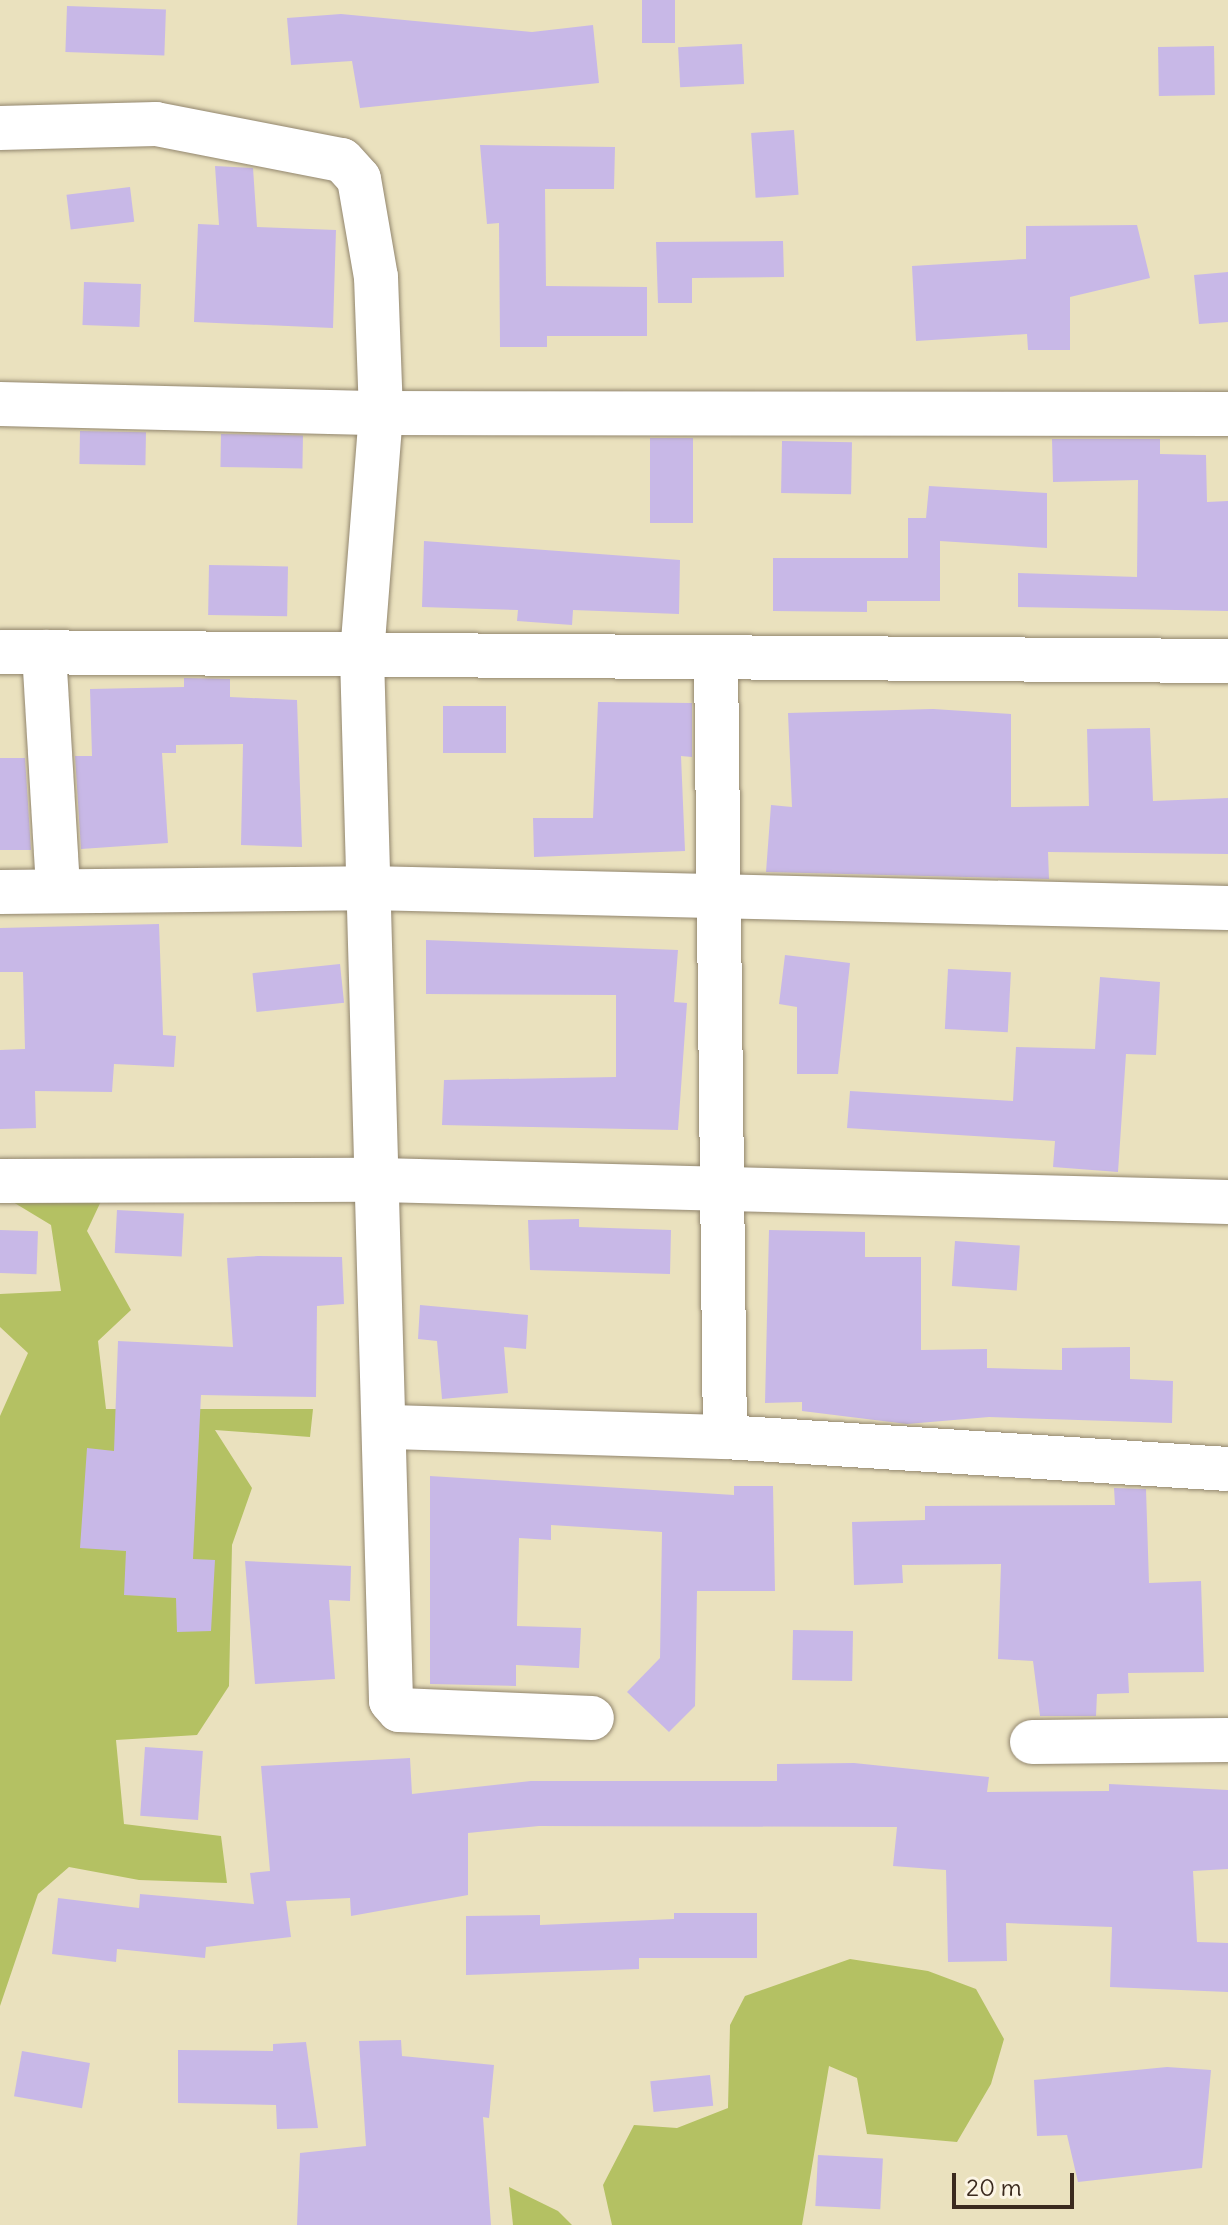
<!DOCTYPE html>
<html>
<head>
<meta charset="utf-8">
<style>
	body { margin:0 }
	#map { position:relative; width:1228px; height:2225px; overflow:hidden; background:#eae1be; font-family:Delius,sans-serif }
	div>[style] { position:absolute }
	.green>* { inset:0; background:#b4c163 }
	.building>* { inset:0; background:#c8b8e7; transform-origin:0 0 }
	.roads { filter:drop-shadow(0 0 2px #92866e) drop-shadow(0 0 2px #92866e) }
	.street>* { height:44px; margin:-22px; padding:0 22px; transform-origin:22px; border-radius:22px; background:#fff }
	span { translate:-50% -50%; white-space:nowrap; text-align:center; line-height:1.15; -webkit-text-stroke:6px #fcf5e5; paint-order:stroke }
	.scale { position:absolute; left:952px; top:2173px; width:122px; height:36px; box-sizing:border-box; border:4px solid #3b2a1e; border-top:0; padding-left:10px; font-size:24px; line-height:28px; white-space:nowrap; color:#3b2a1e; -webkit-text-stroke:6px #fcf5e5; paint-order:stroke }
</style>
</head>
<body>
<div id="map">
	<div class="green">
		<i style="clip-path:polygon(8px 1199px,102px 1199px,87px 1231px,131px 1310px,98px 1341px,106px 1409px,313px 1409px,310px 1437px,215px 1430px,252px 1488px,232px 1545px,229px 1686px,197px 1735px,116px 1740px,124px 1824px,221px 1836px,227px 1883px,139px 1880px,69px 1867px,38px 1894px,0 2006px,0 1416px,28px 1353px,0 1327px,0 1294px,61px 1291px,51px 1225px)"></i>
		<i style="clip-path:polygon(850px 1959px,928px 1971px,976px 1989px,1004px 2039px,991px 2084px,957px 2142px,867px 2134px,857px 2078px,829px 2066px,802px 2225px,612px 2225px,603px 2185px,634px 2125px,677px 2128px,728px 2108px,730px 2025px,745px 1996px)"></i>
		<i style="clip-path:polygon(509px 2187px,558px 2211px,572px 2225px,513px 2225px)"></i>
	</div>
	<div class="building">
		<i style="left:642px;top:0;width:33px;height:43px"></i>
		<i style="left:67px;top:6px;width:99px;height:46px;rotate:2deg"></i>
		<i style="clip-path:polygon(341px 14px,532px 32px,593px 25px,599px 83px,360px 108px,352px 61px,291px 65px,287px 18px)"></i>
		<i style="left:742px;top:44px;width:40px;height:64px;rotate:87deg"></i>
		<i style="left:1214px;top:46px;width:49px;height:56px;rotate:89deg"></i>
		<i style="left:794px;top:130px;width:65px;height:43px;rotate:86deg"></i>
		<i style="clip-path:polygon(480px 145px,615px 147px,614px 189px,545px 189px,546px 286px,647px 287px,647px 336px,547px 336px,547px 347px,500px 347px,499px 223px,487px 224px)"></i>
		<i style="clip-path:polygon(215px 166px,253px 168px,257px 227px,336px 230px,333px 328px,194px 322px,198px 224px,219px 225px)"></i>
		<i style="left:130px;top:187px;width:35px;height:64px;rotate:83deg"></i>
		<i style="clip-path:polygon(1137px 225px,1150px 278px,1070px 297px,1070px 350px,1028px 350px,1027px 334px,916px 341px,912px 266px,1026px 259px,1026px 226px)"></i>
		<i style="clip-path:polygon(783px 241px,784px 277px,692px 278px,692px 303px,658px 303px,656px 242px)"></i>
		<i style="clip-path:polygon(1228px 272px,1228px 322px,1199px 324px,1194px 275px)"></i>
		<i style="left:84px;top:282px;width:57px;height:43px;rotate:2deg"></i>
		<i style="left:80px;top:431px;width:66px;height:33px;rotate:1deg"></i>
		<i style="left:221px;top:434px;width:82px;height:33px;rotate:1deg"></i>
		<i style="left:650px;top:438px;width:43px;height:85px"></i>
		<i style="clip-path:polygon(1052px 439px,1160px 439px,1160px 454px,1206px 455px,1207px 502px,1228px 501px,1228px 611px,1018px 607px,1018px 573px,1137px 577px,1138px 480px,1053px 482px)"></i>
		<i style="left:782px;top:441px;width:70px;height:52px;rotate:1deg"></i>
		<i style="clip-path:polygon(929px 486px,1047px 493px,1047px 548px,940px 541px,940px 601px,867px 601px,867px 612px,773px 611px,773px 558px,908px 558px,908px 518px,926px 518px)"></i>
		<i style="clip-path:polygon(424px 541px,680px 560px,679px 614px,573px 610px,572px 625px,517px 621px,518px 610px,422px 607px)"></i>
		<i style="left:209px;top:565px;width:79px;height:50px;rotate:1deg"></i>
		<i style="clip-path:polygon(184px 678px,230px 679px,230px 697px,297px 700px,302px 847px,241px 845px,243px 744px,176px 745px,176px 753px,162px 753px,168px 843px,81px 849px,75px 756px,92px 756px,90px 689px,184px 687px)"></i>
		<i style="clip-path:polygon(598px 702px,692px 703px,692px 757px,681px 756px,685px 851px,534px 857px,533px 818px,593px 818px)"></i>
		<i style="left:443px;top:706px;width:63px;height:47px"></i>
		<i style="clip-path:polygon(933px 709px,1011px 714px,1011px 807px,1089px 806px,1087px 729px,1150px 728px,1153px 801px,1228px 798px,1228px 854px,1048px 852px,1049px 879px,766px 872px,771px 805px,792px 807px,788px 713px)"></i>
		<i style="clip-path:polygon(0 758px,25px 758px,31px 850px,0 850px)"></i>
		<i style="clip-path:polygon(159px 924px,163px 1035px,176px 1036px,174px 1067px,114px 1064px,112px 1092px,35px 1091px,36px 1128px,0 1129px,0 1050px,25px 1049px,23px 972px,0 972px,0 928px)"></i>
		<i style="clip-path:polygon(426px 940px,678px 950px,674px 1002px,687px 1003px,678px 1130px,442px 1125px,444px 1080px,616px 1077px,616px 995px,426px 994px)"></i>
		<i style="clip-path:polygon(785px 955px,850px 963px,838px 1074px,797px 1074px,797px 1007px,779px 1004px)"></i>
		<i style="left:340px;top:964px;width:39px;height:88px;rotate:84deg"></i>
		<i style="left:948px;top:969px;width:63px;height:60px;rotate:3deg"></i>
		<i style="clip-path:polygon(1100px 977px,1160px 982px,1156px 1055px,1126px 1054px,1118px 1172px,1053px 1167px,1055px 1141px,847px 1128px,850px 1091px,1013px 1101px,1016px 1047px,1095px 1049px)"></i>
		<i style="left:117px;top:1210px;width:67px;height:43px;rotate:3deg"></i>
		<i style="clip-path:polygon(579px 1219px,579px 1227px,671px 1230px,670px 1274px,530px 1270px,528px 1220px)"></i>
		<i style="left:0;top:1230px;width:38px;height:43px;rotate:2deg"></i>
		<i style="clip-path:polygon(769px 1230px,865px 1232px,865px 1257px,921px 1257px,921px 1350px,987px 1349px,987px 1368px,1062px 1370px,1062px 1348px,1130px 1347px,1130px 1379px,1173px 1381px,1172px 1423px,989px 1417px,907px 1424px,802px 1411px,802px 1402px,765px 1403px)"></i>
		<i style="left:955px;top:1241px;width:65px;height:45px;rotate:4deg"></i>
		<i style="clip-path:polygon(258px 1256px,342px 1257px,344px 1304px,317px 1306px,316px 1397px,201px 1395px,193px 1559px,215px 1560px,211px 1631px,177px 1632px,176px 1598px,124px 1595px,126px 1551px,80px 1548px,87px 1448px,114px 1451px,118px 1341px,233px 1347px,227px 1258px)"></i>
		<i style="clip-path:polygon(420px 1305px,528px 1315px,526px 1349px,504px 1347px,508px 1393px,442px 1399px,437px 1341px,418px 1339px)"></i>
		<i style="clip-path:polygon(430px 1476px,734px 1495px,734px 1486px,773px 1486px,775px 1591px,697px 1591px,695px 1706px,669px 1732px,627px 1692px,660px 1658px,662px 1532px,551px 1525px,551px 1540px,519px 1538px,517px 1626px,581px 1628px,579px 1668px,516px 1665px,516px 1686px,430px 1684px)"></i>
		<i style="clip-path:polygon(1114px 1488px,1146px 1489px,1149px 1583px,1201px 1581px,1204px 1672px,1128px 1673px,1129px 1693px,1097px 1694px,1096px 1716px,1040px 1716px,1033px 1661px,998px 1659px,1001px 1564px,902px 1565px,903px 1583px,854px 1585px,852px 1522px,925px 1520px,925px 1506px,1115px 1505px)"></i>
		<i style="clip-path:polygon(245px 1561px,351px 1566px,350px 1601px,329px 1600px,335px 1679px,255px 1684px)"></i>
		<i style="left:793px;top:1630px;width:60px;height:50px;rotate:1deg"></i>
		<i style="left:145px;top:1747px;width:58px;height:69px;rotate:4deg"></i>
		<i style="clip-path:polygon(410px 1758px,412px 1794px,531px 1781px,777px 1781px,777px 1764px,854px 1763px,989px 1777px,987px 1792px,1109px 1791px,1109px 1784px,1228px 1790px,1228px 1869px,1193px 1871px,1197px 1942px,1228px 1943px,1228px 1992px,1110px 1987px,1112px 1927px,1006px 1923px,1007px 1961px,948px 1962px,946px 1870px,893px 1866px,897px 1827px,539px 1826px,468px 1833px,468px 1895px,351px 1916px,350px 1898px,286px 1901px,291px 1937px,206px 1947px,205px 1958px,117px 1949px,116px 1962px,52px 1954px,58px 1898px,139px 1908px,140px 1894px,254px 1904px,250px 1873px,270px 1871px,261px 1766px)"></i>
		<i style="clip-path:polygon(674px 1913px,757px 1913px,757px 1958px,639px 1958px,639px 1969px,466px 1975px,466px 1916px,540px 1915px,540px 1925px,674px 1919px)"></i>
		<i style="clip-path:polygon(401px 2040px,402px 2056px,494px 2065px,489px 2118px,483px 2117px,491px 2225px,297px 2225px,300px 2153px,366px 2146px,359px 2041px)"></i>
		<i style="clip-path:polygon(306px 2042px,318px 2128px,277px 2129px,276px 2105px,178px 2103px,178px 2050px,273px 2051px,273px 2044px)"></i>
		<i style="left:22px;top:2051px;width:69px;height:46px;rotate:10deg"></i>
		<i style="clip-path:polygon(1167px 2067px,1211px 2070px,1202px 2168px,1078px 2182px,1067px 2135px,1037px 2136px,1034px 2080px)"></i>
		<i style="left:710px;top:2075px;width:31px;height:60px;rotate:84deg"></i>
		<i style="left:818px;top:2155px;width:65px;height:51px;rotate:3deg"></i>
	</div>
	<div class="roads">
		<div class="street">
			<i style="left:0;top:128px;width:156px;rotate:-1.5deg"></i>
			<i style="left:156px;top:124px;width:189px;rotate:11deg"></i>
			<i style="left:342px;top:160px;width:25px;rotate:48deg"></i>
			<i style="left:359px;top:179px;width:99px;rotate:80.2deg"></i>
			<i style="left:376px;top:277px;width:136px;rotate:87.9deg"></i>
			<i style="left:381px;top:413px;width:244px;rotate:94.5deg"></i>
			<i style="left:362px;top:656px;width:1045px;rotate:88.41deg"></i>
			<i style="left:391px;top:1701px;width:12px;rotate:48deg"></i>
			<i style="left:399px;top:1710px;width:193px;rotate:2.4deg"></i>
			<i style="left:0;top:404px;width:381px;rotate:1.4deg"></i>
			<i style="left:381px;top:413px;width:847px;rotate:0.07deg"></i>
			<i style="left:0;top:652px;width:1228px;rotate:0.42deg"></i>
			<i style="left:44px;top:652px;width:239px;rotate:86.6deg"></i>
			<i style="left:716px;top:658px;width:779px;rotate:89.34deg"></i>
			<i style="left:0;top:892px;width:367px;rotate:-0.6deg"></i>
			<i style="left:367px;top:888px;width:861px;rotate:1.33deg"></i>
			<i style="left:0;top:1181px;width:379px;rotate:-0.2deg"></i>
			<i style="left:379px;top:1180px;width:849px;rotate:1.48deg"></i>
			<i style="left:388px;top:1427px;width:337px;rotate:1.7deg"></i>
			<i style="left:725px;top:1437px;width:504px;rotate:3.64deg"></i>
			<i style="left:1032px;top:1742px;width:196px;rotate:-0.6deg"></i>
		</div>
	</div>
	<div class="scale">20 m</div>
</div>
</body>
</html>
